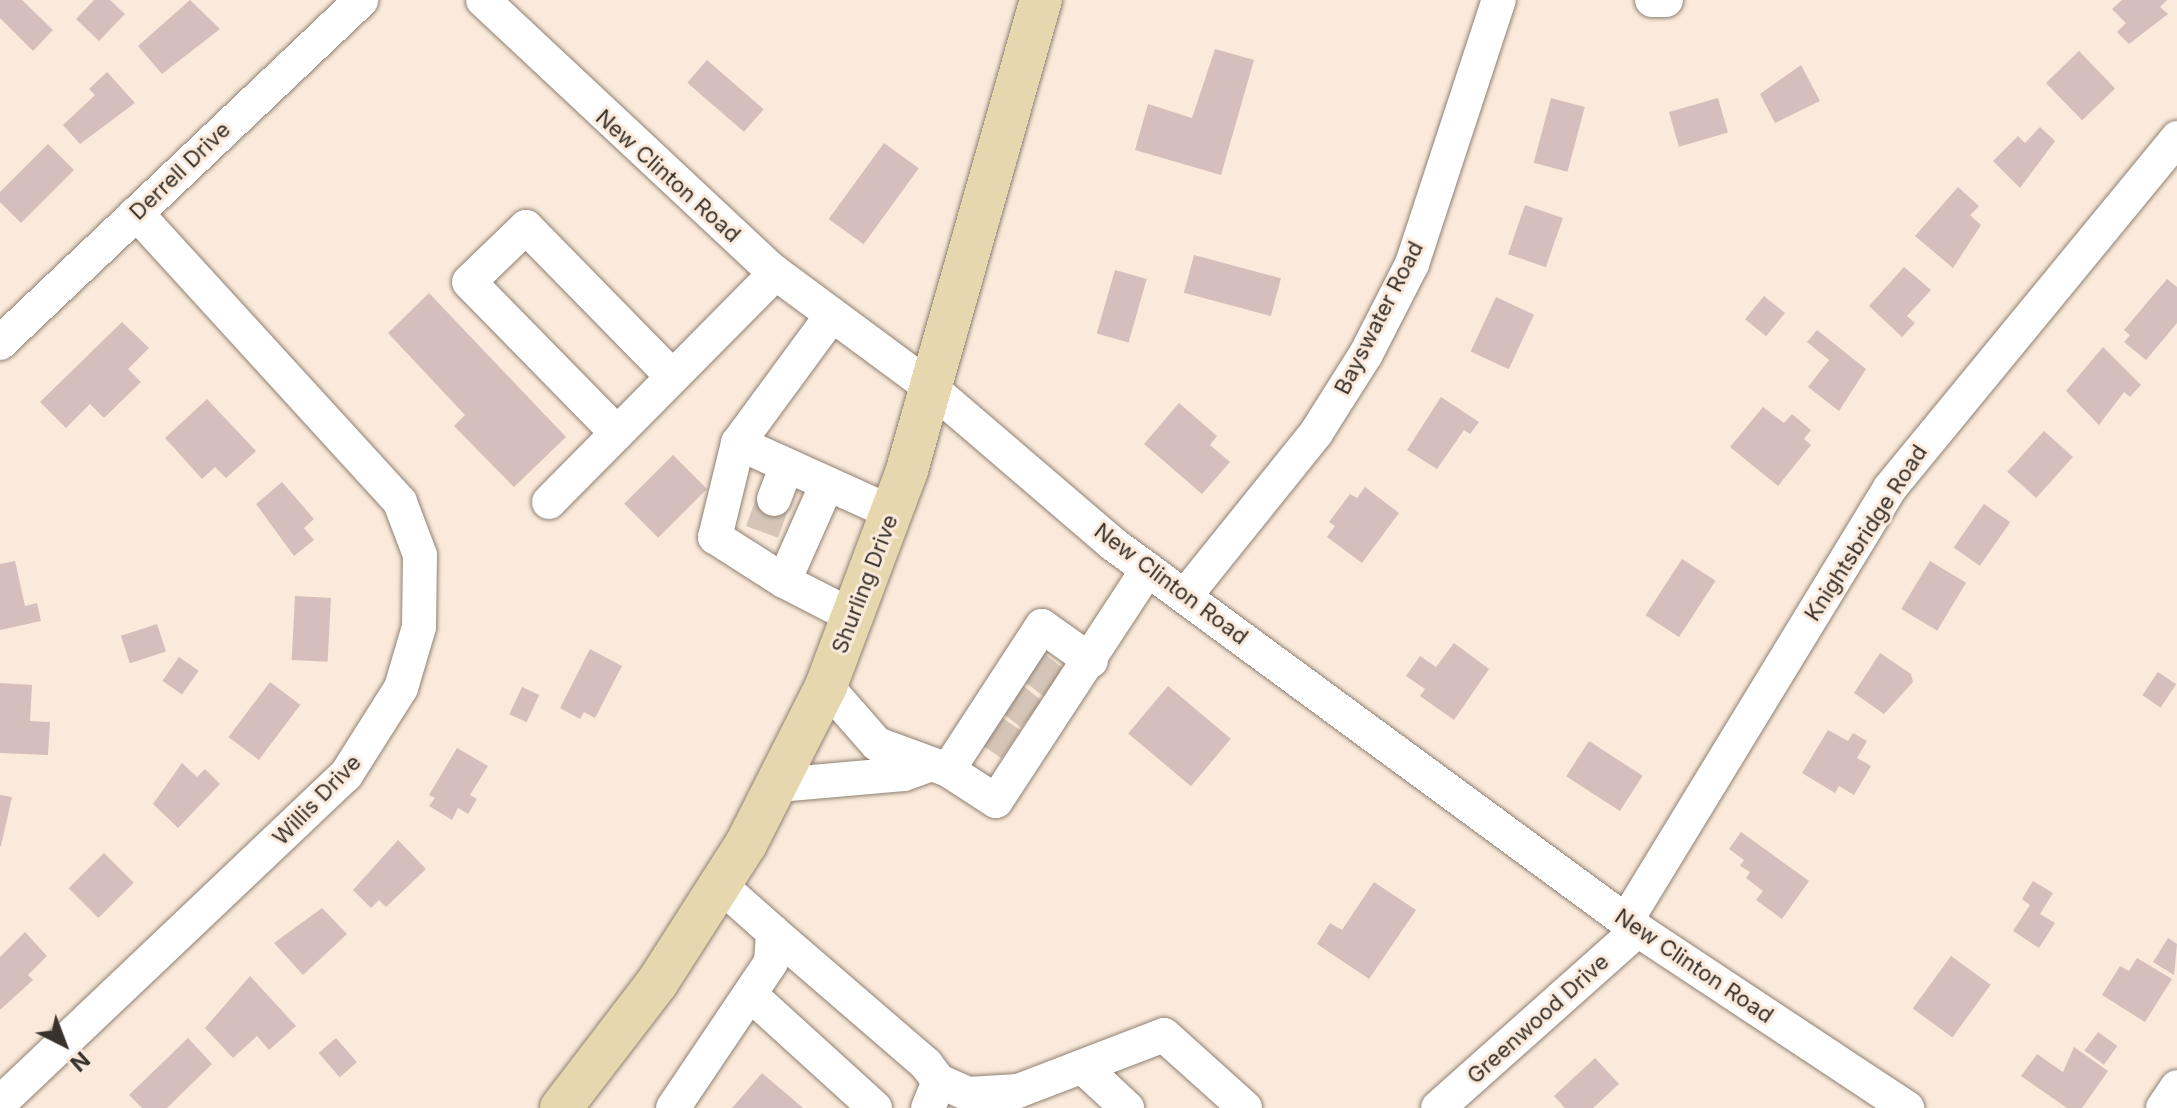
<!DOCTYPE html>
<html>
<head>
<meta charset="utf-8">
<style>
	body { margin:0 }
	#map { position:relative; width:2177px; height:1108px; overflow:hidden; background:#fbeadb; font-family:Inter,sans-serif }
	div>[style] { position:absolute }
	.building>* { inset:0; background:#d5bebc; transform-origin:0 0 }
	.minor-tunnel>* { height:34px; margin-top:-17px; transform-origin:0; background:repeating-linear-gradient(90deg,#d4c5b8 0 34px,transparent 0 51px) }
	.roads { filter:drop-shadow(0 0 2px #8f8072) drop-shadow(0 0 2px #8f8072) }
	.minor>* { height:34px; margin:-17px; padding:0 17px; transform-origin:17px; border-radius:17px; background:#fff }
	.major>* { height:42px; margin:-21px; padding:0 21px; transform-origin:21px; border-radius:21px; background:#e6d7ae }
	span { translate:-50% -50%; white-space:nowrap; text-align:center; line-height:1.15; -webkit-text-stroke:6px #fbeadb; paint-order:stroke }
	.street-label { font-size:22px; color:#38322c }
	.north { position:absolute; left:24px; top:1004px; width:80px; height:80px; -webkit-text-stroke:6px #fbeadb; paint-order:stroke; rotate:138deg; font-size:22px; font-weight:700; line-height:32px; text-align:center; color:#38322c }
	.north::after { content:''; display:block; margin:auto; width:28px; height:36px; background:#38322c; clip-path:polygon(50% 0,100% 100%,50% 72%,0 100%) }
</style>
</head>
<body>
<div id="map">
	<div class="building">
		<i style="clip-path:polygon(0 0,22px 0,53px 30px,33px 51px,0 18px)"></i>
		<i style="clip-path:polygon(94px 0,110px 0,125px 14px,99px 41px,76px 19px)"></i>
		<i style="clip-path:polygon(190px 0,220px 29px,162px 74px,138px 46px)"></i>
		<i style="clip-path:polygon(2122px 0,2167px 0,2160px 7px,2168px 14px,2129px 44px,2117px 32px,2126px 23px,2112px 9px)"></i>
		<i style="clip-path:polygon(1215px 49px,1254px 60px,1221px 175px,1135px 150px,1148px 104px,1192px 118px)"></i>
		<i style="left:2079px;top:51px;width:52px;height:46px;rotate:46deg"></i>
		<i style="left:707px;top:60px;width:75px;height:30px;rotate:41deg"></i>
		<i style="clip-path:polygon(1801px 65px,1820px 101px,1775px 123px,1760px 94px)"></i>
		<i style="clip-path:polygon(107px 72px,135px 103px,80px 144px,63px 125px,95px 95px,89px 89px)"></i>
		<i style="left:1551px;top:98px;width:35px;height:67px;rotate:15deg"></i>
		<i style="left:1718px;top:98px;width:36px;height:51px;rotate:74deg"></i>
		<i style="clip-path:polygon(2040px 127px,2055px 141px,2020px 188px,1993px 161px,2018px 136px,2025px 143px)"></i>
		<i style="left:884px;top:143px;width:43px;height:94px;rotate:36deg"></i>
		<i style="clip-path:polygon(48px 144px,74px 170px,21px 223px,0 202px,0 192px)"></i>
		<i style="clip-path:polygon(1958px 187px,1979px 206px,1970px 215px,1981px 225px,1953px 268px,1915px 236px)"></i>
		<i style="left:1525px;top:205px;width:40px;height:52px;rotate:19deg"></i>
		<i style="left:1194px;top:255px;width:90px;height:39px;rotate:15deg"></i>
		<i style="clip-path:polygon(1904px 267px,1931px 290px,1907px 316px,1915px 323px,1902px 337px,1869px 306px)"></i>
		<i style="left:1115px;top:270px;width:33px;height:66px;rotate:16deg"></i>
		<i style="clip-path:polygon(2167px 279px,2177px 287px,2177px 323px,2146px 360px,2124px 342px,2130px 335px,2124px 330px)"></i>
		<i style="clip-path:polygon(429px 293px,566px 437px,514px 487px,454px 426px,465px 415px,388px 333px)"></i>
		<i style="left:1764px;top:296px;width:27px;height:30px;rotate:39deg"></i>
		<i style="left:1496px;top:297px;width:42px;height:60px;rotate:25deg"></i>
		<i style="clip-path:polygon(122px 322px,149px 348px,128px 369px,141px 382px,104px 418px,90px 404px,66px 428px,40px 402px)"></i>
		<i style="clip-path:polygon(1817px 330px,1866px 369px,1839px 411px,1808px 387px,1829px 360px,1807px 342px)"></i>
		<i style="clip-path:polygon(2103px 347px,2141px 385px,2130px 397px,2124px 392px,2099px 425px,2066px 391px)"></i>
		<i style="clip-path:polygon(1441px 397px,1479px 422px,1470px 434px,1464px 430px,1437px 469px,1407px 450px)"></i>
		<i style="clip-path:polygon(207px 399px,256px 451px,226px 478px,215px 467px,202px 479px,165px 438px)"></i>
		<i style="clip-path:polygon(1179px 403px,1217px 436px,1210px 445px,1230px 462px,1202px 494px,1144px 444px)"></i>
		<i style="clip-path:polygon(1763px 407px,1784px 423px,1792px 414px,1811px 430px,1804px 439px,1811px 445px,1778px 486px,1730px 447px)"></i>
		<i style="left:2044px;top:431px;width:39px;height:55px;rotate:42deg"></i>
		<i style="left:673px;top:455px;width:48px;height:69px;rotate:45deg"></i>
		<i style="clip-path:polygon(282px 482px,314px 519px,304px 528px,314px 540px,294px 556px,256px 504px)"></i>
		<i style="clip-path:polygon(1365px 487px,1399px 513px,1362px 563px,1327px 537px,1335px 526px,1329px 522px,1350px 494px,1357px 498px)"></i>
		<i style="left:1984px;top:504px;width:32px;height:53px;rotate:35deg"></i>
		<i style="left:1682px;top:559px;width:40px;height:67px;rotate:33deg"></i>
		<i style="clip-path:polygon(15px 561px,25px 606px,37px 603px,41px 621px,0 630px,0 564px)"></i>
		<i style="left:1930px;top:561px;width:42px;height:56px;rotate:31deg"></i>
		<i style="left:295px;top:596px;width:36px;height:64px;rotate:3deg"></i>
		<i style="left:157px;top:624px;width:29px;height:38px;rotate:72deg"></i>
		<i style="clip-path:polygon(1454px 643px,1489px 669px,1454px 720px,1420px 696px,1425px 689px,1406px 676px,1420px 656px,1436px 667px)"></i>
		<i style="clip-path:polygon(590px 649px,622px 666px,595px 718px,584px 712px,580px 719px,560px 708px)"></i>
		<i style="clip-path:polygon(1880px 653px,1911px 674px,1913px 682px,1884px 714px,1854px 693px)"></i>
		<i style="left:179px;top:657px;width:24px;height:29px;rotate:35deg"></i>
		<i style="left:2158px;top:672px;width:22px;height:28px;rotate:34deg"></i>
		<i style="left:270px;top:682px;width:38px;height:69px;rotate:37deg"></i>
		<i style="clip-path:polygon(0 683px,32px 685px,30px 721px,50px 722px,48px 755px,0 753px)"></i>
		<i style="left:1168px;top:686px;width:82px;height:62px;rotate:40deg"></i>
		<i style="left:522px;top:687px;width:19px;height:30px;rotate:25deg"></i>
		<i style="clip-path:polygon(1828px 730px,1848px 741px,1853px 733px,1867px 741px,1857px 758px,1871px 766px,1854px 795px,1839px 786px,1835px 793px,1802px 773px)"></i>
		<i style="left:1589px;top:741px;width:64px;height:42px;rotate:33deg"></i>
		<i style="clip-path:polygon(457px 748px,488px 766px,470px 795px,477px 799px,468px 814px,458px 808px,452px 820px,429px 806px,435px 798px,429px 795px)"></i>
		<i style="clip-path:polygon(182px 763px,197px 777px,205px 769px,220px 784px,178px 828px,153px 804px)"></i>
		<i style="clip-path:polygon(0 795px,12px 797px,1px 846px,0 846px)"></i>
		<i style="clip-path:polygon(1741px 832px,1809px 881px,1782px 919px,1756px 900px,1763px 891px,1746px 878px,1750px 872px,1740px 866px,1744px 860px,1729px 849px)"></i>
		<i style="clip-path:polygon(398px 840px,426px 869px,386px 907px,379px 900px,371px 908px,353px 890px)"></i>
		<i style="left:104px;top:853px;width:42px;height:50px;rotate:45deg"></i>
		<i style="clip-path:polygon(2033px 881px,2053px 893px,2040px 914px,2055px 923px,2039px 948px,2013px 931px,2030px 905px,2022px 899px)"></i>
		<i style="clip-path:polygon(1374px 882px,1416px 910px,1369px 979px,1317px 944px,1330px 923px,1342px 930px)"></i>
		<i style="clip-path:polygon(322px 908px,347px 934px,303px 975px,274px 943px)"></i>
		<i style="clip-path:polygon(25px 932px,47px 956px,28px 975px,33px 980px,0 1010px,0 957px)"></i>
		<i style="clip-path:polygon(2168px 938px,2177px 944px,2174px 975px,2153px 962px)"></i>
		<i style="left:1951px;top:956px;width:49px;height:65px;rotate:36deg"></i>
		<i style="clip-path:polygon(2137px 958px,2172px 979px,2145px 1022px,2102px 995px,2120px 966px,2129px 971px)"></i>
		<i style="clip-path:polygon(250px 976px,296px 1026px,269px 1050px,257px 1036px,233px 1058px,205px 1028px)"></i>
		<i style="left:2098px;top:1032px;width:24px;height:23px;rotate:36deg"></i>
		<i style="clip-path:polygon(188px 1038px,212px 1064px,167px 1108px,142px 1108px,129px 1095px)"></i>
		<i style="left:336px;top:1038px;width:32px;height:23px;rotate:49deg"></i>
		<i style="clip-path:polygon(2074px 1047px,2108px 1071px,2082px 1108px,2067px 1108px,2021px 1076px,2037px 1054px,2063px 1072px)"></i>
		<i style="clip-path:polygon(1595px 1058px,1619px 1084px,1593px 1108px,1565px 1108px,1554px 1096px)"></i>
		<i style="clip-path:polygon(762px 1073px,803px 1108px,732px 1108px)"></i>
	</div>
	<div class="minor-tunnel">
		<i style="left:762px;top:532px;width:35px;rotate:-70deg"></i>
		<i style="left:1031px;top:665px;width:31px;rotate:38deg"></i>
		<i style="left:1010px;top:697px;width:28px;rotate:39deg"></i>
		<i style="left:987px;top:728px;width:29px;rotate:34deg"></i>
	</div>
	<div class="roads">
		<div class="minor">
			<i style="left:483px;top:0;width:392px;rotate:43.1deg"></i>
			<i style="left:769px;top:268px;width:202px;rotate:36.5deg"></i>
			<i style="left:931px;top:388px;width:240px;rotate:40.6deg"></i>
			<i style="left:1113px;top:544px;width:652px;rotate:36.32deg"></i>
			<i style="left:1638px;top:930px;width:323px;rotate:33.5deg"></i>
			<i style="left:1652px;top:0;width:14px"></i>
			<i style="left:832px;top:315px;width:159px;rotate:126.3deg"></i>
			<i style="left:738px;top:443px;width:169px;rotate:24.4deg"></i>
			<i style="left:0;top:343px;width:498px;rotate:-43.5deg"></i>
			<i style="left:617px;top:433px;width:211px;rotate:-134.4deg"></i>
			<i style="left:469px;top:282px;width:79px;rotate:-44deg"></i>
			<i style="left:526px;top:227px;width:209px;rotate:45.6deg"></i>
			<i style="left:738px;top:443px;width:97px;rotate:103.7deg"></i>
			<i style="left:715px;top:537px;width:82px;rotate:32.5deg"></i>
			<i style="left:827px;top:484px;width:106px;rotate:113.9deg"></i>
			<i style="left:784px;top:581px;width:79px;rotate:27.2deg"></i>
			<i style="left:774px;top:499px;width:36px;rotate:-69deg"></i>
			<i style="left:549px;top:502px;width:322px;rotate:-45.3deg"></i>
			<i style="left:1185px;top:596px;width:209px;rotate:-51.2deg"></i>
			<i style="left:1316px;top:433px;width:93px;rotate:-57.7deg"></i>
			<i style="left:1366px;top:354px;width:101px;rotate:-62.9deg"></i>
			<i style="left:1412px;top:264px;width:278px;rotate:-71.8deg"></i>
			<i style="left:826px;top:686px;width:77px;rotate:48.7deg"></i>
			<i style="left:877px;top:744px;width:76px;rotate:20.1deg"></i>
			<i style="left:948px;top:770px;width:57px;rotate:32.9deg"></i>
			<i style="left:996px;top:801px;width:277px;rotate:-56.8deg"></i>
			<i style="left:948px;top:770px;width:172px;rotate:-56.9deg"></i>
			<i style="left:1042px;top:626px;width:60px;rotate:35.5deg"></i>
			<i style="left:778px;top:785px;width:126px;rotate:-5deg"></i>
			<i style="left:904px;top:774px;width:27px;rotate:-20deg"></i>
			<i style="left:1626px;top:921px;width:507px;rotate:-58.63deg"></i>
			<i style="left:1890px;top:488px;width:453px;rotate:-50.6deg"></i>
			<i style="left:773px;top:932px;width:202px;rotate:40.8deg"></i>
			<i style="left:926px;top:1064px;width:21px;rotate:53deg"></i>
			<i style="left:939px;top:1081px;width:29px;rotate:112deg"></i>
			<i style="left:753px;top:997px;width:165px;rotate:42.3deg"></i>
			<i style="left:1084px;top:1068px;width:59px;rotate:42.9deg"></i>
			<i style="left:939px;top:1081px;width:32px;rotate:24deg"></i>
			<i style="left:968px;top:1094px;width:50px;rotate:-3.4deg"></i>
			<i style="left:1018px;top:1091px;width:156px;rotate:-21deg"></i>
			<i style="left:1164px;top:1035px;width:109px;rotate:42deg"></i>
			<i style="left:0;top:1103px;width:477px;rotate:-43.5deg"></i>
			<i style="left:346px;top:775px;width:103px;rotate:-57.7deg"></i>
			<i style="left:401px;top:688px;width:64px;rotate:-73.6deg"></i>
			<i style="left:419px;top:627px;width:72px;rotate:-89.2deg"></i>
			<i style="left:420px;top:555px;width:57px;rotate:-110.7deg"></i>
			<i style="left:400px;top:502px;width:391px;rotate:-132.4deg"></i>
			<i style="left:673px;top:1108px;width:176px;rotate:-56.1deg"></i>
			<i style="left:771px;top:962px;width:30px;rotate:-86deg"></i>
			<i style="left:773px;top:932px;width:71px;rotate:-138.4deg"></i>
			<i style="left:1438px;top:1108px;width:268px;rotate:-41.7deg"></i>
			<i style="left:2163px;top:1108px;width:25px;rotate:-56deg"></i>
		</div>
		<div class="major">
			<i style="left:561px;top:1108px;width:158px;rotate:-52.5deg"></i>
			<i style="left:657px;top:983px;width:165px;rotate:-57.4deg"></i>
			<i style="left:746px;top:844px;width:177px;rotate:-63.1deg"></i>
			<i style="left:826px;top:686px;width:231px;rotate:-69.4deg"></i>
			<i style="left:907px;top:470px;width:489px;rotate:-74.1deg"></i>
		</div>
	</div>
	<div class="street-label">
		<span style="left:180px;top:171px;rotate:-44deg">Derrell Drive</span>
		<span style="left:668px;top:176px;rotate:42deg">New Clinton Road</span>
		<span style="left:1379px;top:318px;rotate:-63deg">Bayswater Road</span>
		<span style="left:1866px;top:533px;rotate:-57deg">Knightsbridge Road</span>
		<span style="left:865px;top:584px;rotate:-69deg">Shurling Drive</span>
		<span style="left:1171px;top:584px;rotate:37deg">New Clinton Road</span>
		<span style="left:317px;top:800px;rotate:-46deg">Willis Drive</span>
		<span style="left:1694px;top:966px;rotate:34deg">New Clinton Road</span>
		<span style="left:1538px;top:1019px;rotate:-42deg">Greenwood Drive</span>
	</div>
	<div class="north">N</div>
</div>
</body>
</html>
